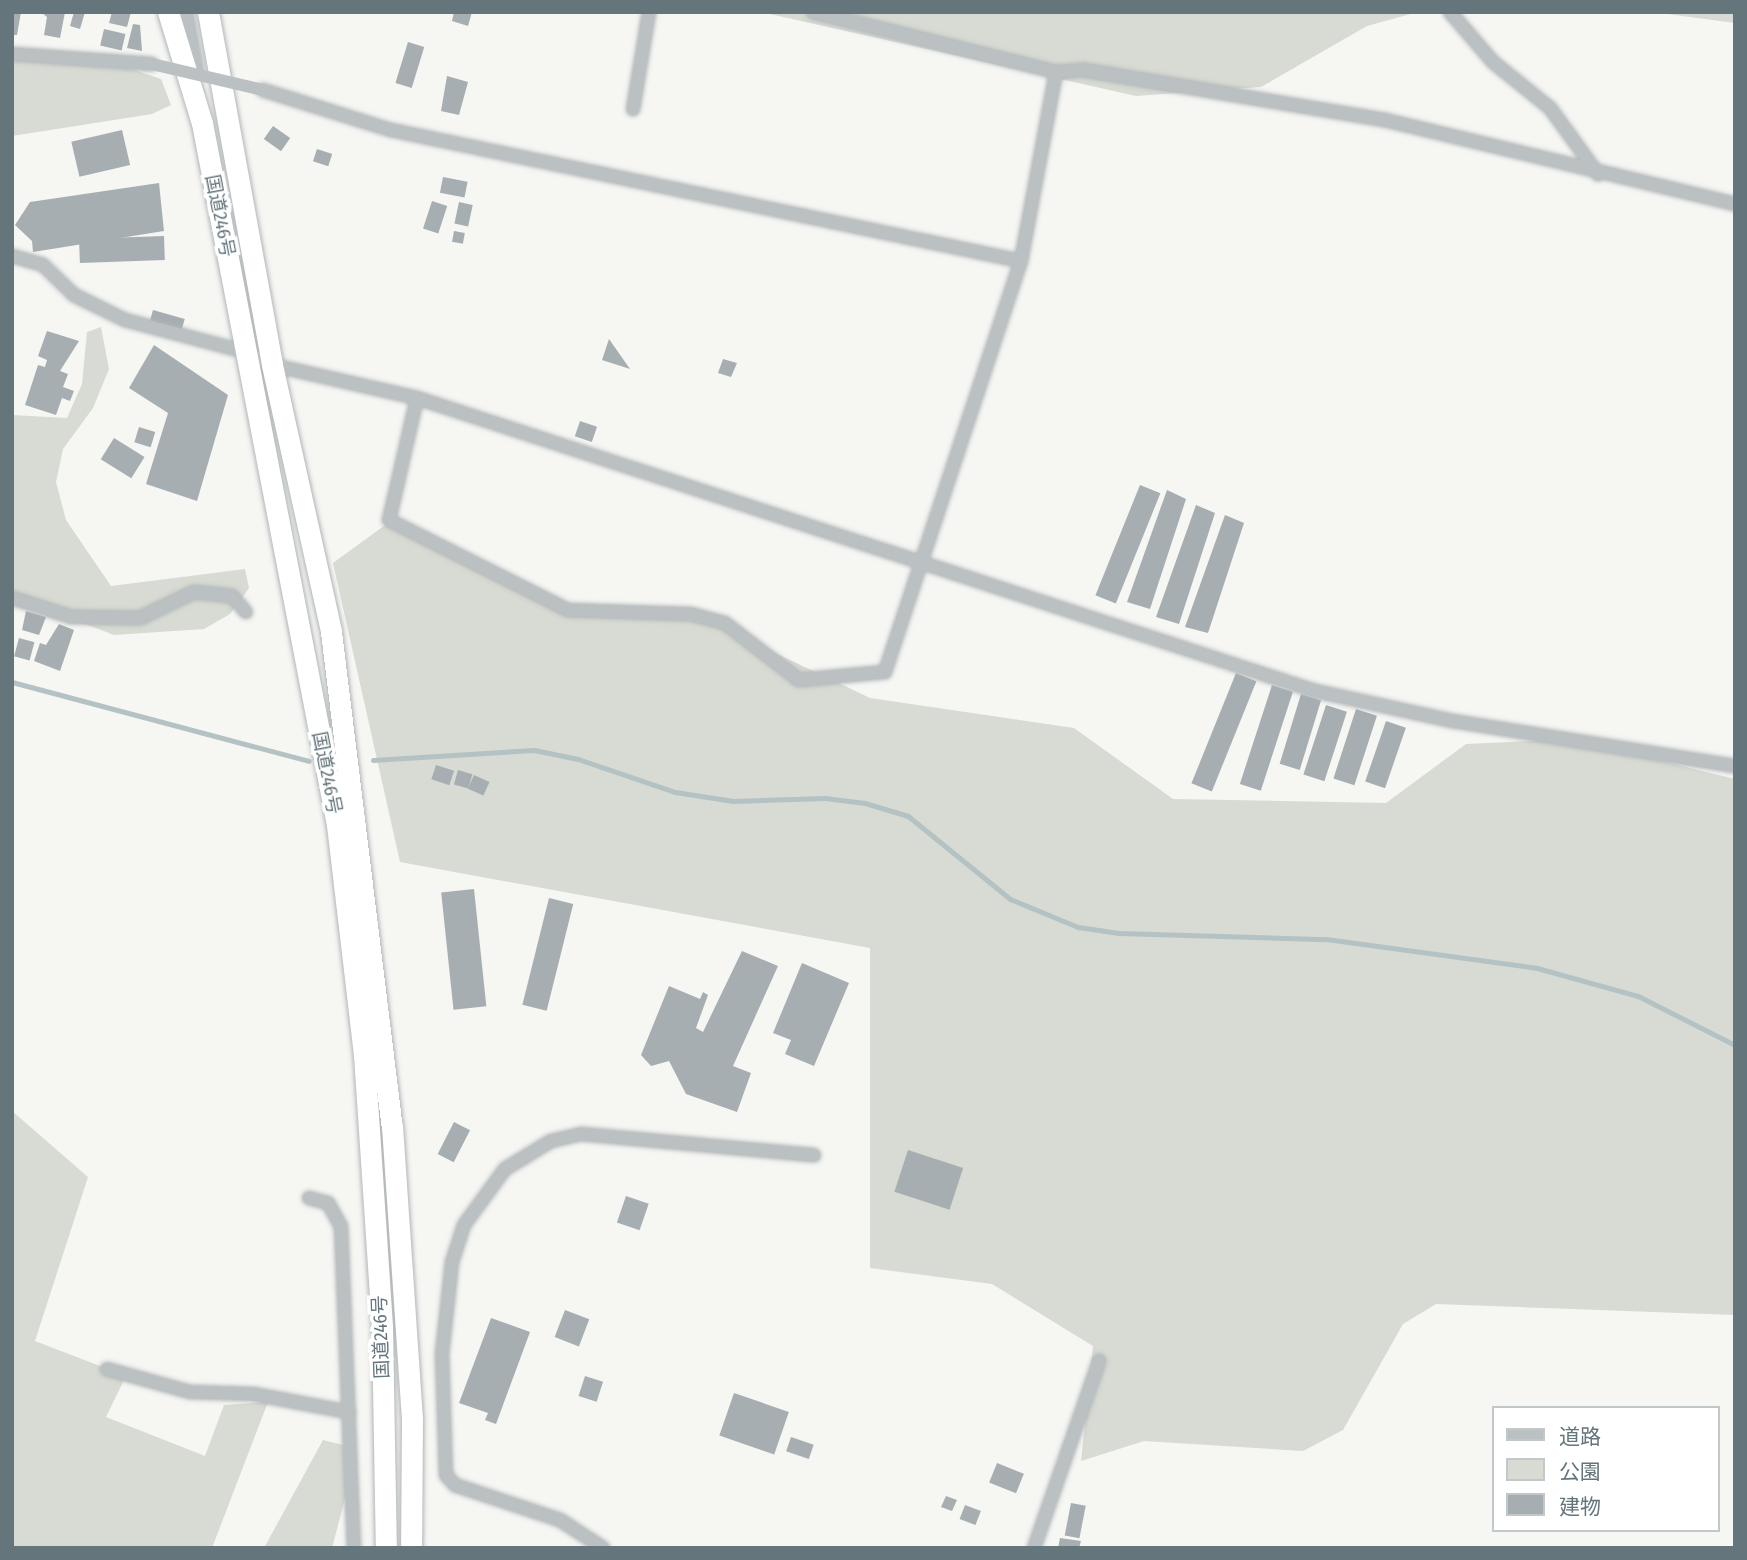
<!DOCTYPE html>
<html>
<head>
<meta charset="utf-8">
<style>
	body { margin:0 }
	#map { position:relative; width:1747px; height:1560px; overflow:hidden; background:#f6f6f3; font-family:"Fira Sans Condensed","Noto Sans JP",sans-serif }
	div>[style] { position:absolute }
	.green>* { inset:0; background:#d7dbd3 }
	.stream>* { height:5px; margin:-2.5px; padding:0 2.5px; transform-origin:2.5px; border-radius:2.5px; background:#b4c2c4 }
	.building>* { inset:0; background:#a6aeb2; transform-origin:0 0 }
	.roads { filter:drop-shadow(0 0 2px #b1b6b8) drop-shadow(0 0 2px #b1b6b8) }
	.minor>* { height:12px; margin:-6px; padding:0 6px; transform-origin:6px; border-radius:6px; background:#bbc1c3 }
	.tertiary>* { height:16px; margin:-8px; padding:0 8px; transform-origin:8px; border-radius:8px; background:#bbc1c3 }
	.trunk>* { height:21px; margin:-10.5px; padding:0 10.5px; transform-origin:10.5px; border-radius:10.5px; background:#fff }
	.minor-bridge>* { height:12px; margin:-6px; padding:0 6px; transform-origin:6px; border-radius:6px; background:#bbc1c3 }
	span { translate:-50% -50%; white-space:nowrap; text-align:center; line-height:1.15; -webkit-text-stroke:7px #fff; paint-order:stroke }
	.street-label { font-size:19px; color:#64757b }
	.frame { position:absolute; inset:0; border:14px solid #64757b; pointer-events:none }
	.legend { position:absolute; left:1492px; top:1406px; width:228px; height:126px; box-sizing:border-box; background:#fff; border:2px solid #c1c8ca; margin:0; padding:9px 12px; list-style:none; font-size:21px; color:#64757b }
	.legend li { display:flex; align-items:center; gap:14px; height:35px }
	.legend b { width:35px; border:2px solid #c1c8ca }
</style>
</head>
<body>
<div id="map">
	<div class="green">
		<i style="clip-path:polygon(761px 12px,1418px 12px,1367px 26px,1261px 87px,1136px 96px)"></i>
		<i style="clip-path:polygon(1652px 12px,1735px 12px,1735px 23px)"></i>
		<i style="clip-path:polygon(12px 56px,123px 66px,161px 79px,171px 105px,152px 114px,12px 136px)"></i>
		<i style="clip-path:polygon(101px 327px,109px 369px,93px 408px,63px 449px,56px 482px,66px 520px,111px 586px,245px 569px,249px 588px,230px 614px,204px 629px,114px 635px,12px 596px,12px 415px,67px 418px,82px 384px,87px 332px)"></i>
		<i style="clip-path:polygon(388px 523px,553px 605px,712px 623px,870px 698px,1074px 728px,1173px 799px,1386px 803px,1466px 744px,1572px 739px,1735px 779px,1735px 1315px,1436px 1304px,1403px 1324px,1343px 1430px,1303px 1451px,1144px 1441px,1081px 1461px,1093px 1346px,992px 1284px,870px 1268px,870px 948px,400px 862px,333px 563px)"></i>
		<i style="clip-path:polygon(12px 1111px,88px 1177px,35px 1341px,126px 1376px,106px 1417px,205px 1456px,224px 1405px,268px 1402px,212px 1548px,12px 1548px)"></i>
		<i style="clip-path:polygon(323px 1440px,343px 1445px,348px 1487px,332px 1548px,264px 1548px)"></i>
	</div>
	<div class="stream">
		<i style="left:12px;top:682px;width:307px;rotate:14.9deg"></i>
		<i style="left:373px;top:760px;width:161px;rotate:-3.6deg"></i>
		<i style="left:534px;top:750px;width:45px;rotate:11.6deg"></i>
		<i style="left:578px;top:759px;width:102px;rotate:18.8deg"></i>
		<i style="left:675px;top:792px;width:59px;rotate:8.8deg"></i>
		<i style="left:733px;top:801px;width:92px;rotate:-1.9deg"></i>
		<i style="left:825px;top:798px;width:40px;rotate:7.1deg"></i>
		<i style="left:865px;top:803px;width:45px;rotate:16.8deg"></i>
		<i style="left:908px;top:816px;width:132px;rotate:39.1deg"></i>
		<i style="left:1010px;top:899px;width:74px;rotate:22.4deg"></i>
		<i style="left:1078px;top:927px;width:41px;rotate:8.3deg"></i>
		<i style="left:1119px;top:933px;width:207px;rotate:1.7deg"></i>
		<i style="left:1326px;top:939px;width:213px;rotate:7.8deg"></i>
		<i style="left:1537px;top:968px;width:105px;rotate:15.5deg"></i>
		<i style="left:1638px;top:996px;width:109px;rotate:26.8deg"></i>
	</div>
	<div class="building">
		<i style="clip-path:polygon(12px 12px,21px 12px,17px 35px,12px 35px)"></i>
		<i style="clip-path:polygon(41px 12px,65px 12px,60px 38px,44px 35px,47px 17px)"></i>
		<i style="clip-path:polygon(74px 12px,85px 12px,80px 29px,70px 26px)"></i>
		<i style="clip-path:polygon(112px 12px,131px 12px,127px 27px,109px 23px)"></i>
		<i style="clip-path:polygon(454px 12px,472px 12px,468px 26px,452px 21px)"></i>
		<i style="clip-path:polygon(133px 24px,140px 25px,142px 51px,127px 48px)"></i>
		<i style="left:104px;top:29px;width:22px;height:17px;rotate:13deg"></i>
		<i style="left:408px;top:42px;width:17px;height:43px;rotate:17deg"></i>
		<i style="clip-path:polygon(447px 76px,468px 82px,459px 115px,441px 111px)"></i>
		<i style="left:273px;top:126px;width:21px;height:16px;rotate:35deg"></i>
		<i style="left:122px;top:130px;width:36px;height:52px;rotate:77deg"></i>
		<i style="left:317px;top:149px;width:16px;height:13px;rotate:18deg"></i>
		<i style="left:443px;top:177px;width:25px;height:16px;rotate:11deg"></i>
		<i style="clip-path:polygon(159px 183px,164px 231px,33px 252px,32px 241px,15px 225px,30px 202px)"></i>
		<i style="left:432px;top:201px;width:16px;height:29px;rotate:18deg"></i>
		<i style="left:459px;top:202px;width:14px;height:22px;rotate:12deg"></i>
		<i style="left:454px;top:231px;width:11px;height:11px;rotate:10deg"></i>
		<i style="left:164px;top:236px;width:24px;height:85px;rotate:88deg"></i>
		<i style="left:153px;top:310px;width:33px;height:12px;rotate:16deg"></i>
		<i style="clip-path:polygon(47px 331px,79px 341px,60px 371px,68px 374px,63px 387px,74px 391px,70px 401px,62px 398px,56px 415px,25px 405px,38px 365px,45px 367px,47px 360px,38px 356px)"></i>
		<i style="clip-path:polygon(609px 339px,630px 369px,602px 360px)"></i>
		<i style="clip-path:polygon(154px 345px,228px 395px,197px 501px,146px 484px,168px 413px,129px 388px)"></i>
		<i style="clip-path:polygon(723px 359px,737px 363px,731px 377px,718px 373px)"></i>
		<i style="left:580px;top:421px;width:18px;height:16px;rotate:19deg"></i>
		<i style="left:139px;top:427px;width:17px;height:16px;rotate:17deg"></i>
		<i style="left:114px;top:438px;width:36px;height:25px;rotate:32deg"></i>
		<i style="left:1140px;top:485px;width:22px;height:119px;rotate:22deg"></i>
		<i style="clip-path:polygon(1167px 490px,1186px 499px,1150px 609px,1127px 602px)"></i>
		<i style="clip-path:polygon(1196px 505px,1215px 513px,1179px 624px,1156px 617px)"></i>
		<i style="clip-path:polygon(1225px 515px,1244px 523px,1208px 633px,1185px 627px)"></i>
		<i style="clip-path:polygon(26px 611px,46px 617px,39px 635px,22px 630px)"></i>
		<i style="clip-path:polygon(59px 624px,74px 630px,60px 671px,34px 661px,40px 643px,46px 645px)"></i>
		<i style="left:19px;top:638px;width:16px;height:19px;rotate:15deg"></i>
		<i style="left:1236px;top:673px;width:22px;height:119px;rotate:22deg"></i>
		<i style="left:1272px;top:685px;width:22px;height:104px;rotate:18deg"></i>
		<i style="left:1301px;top:694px;width:21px;height:73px;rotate:17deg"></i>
		<i style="left:1326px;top:705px;width:22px;height:73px;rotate:18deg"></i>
		<i style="left:1356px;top:709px;width:22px;height:73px;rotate:18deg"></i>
		<i style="left:1386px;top:721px;width:21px;height:64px;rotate:19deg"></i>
		<i style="left:436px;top:765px;width:19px;height:15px;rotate:18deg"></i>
		<i style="left:458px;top:770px;width:15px;height:15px;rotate:16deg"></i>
		<i style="left:474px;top:775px;width:17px;height:15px;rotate:24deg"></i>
		<i style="left:474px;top:889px;width:118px;height:33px;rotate:84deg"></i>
		<i style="left:549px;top:898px;width:25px;height:110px;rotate:14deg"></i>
		<i style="clip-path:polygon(742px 951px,778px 966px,733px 1066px,751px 1073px,737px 1112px,686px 1094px,669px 1061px,651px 1066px,641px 1055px,669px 986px,700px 999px,703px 992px,708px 995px,696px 1028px,703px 1032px)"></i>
		<i style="clip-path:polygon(802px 963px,849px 983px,814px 1066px,785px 1054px,791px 1040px,773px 1033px)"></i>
		<i style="left:454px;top:1122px;width:18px;height:36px;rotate:27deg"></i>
		<i style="left:908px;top:1150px;width:58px;height:44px;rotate:18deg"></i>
		<i style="left:626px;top:1196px;width:24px;height:28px;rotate:19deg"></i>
		<i style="left:565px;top:1310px;width:26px;height:29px;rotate:21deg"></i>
		<i style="clip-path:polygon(491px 1318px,530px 1332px,496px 1424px,485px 1420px,488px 1413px,459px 1403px)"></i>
		<i style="left:585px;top:1376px;width:19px;height:21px;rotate:18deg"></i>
		<i style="left:734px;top:1393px;width:58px;height:45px;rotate:19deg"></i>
		<i style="left:791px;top:1437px;width:24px;height:15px;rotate:19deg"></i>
		<i style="left:997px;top:1463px;width:29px;height:21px;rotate:22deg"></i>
		<i style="clip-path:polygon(946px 1496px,957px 1500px,952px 1511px,941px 1507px)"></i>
		<i style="left:1071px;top:1503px;width:15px;height:33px;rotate:11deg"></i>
		<i style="left:965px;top:1505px;width:17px;height:15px;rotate:21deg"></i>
		<i style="clip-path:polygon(1060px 1538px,1081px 1541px,1079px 1548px,1058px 1548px)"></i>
	</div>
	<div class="roads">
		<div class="minor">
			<i style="left:813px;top:12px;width:250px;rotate:13.9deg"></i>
			<i style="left:1450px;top:12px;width:66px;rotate:49.3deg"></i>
			<i style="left:1493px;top:62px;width:73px;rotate:38.9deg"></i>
			<i style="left:1550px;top:108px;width:82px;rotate:54deg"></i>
			<i style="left:12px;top:54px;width:140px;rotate:4.1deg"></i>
			<i style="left:263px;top:90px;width:134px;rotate:17.4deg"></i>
			<i style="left:391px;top:130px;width:643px;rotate:11.75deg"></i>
			<i style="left:633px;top:109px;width:98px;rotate:-80.6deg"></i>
			<i style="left:12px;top:256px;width:32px;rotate:16deg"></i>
			<i style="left:43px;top:265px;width:43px;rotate:44.1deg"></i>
			<i style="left:74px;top:295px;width:57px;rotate:26.1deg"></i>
			<i style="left:125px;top:320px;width:125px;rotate:14.8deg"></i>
			<i style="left:246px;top:352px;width:29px;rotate:27deg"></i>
			<i style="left:272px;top:365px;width:149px;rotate:12.8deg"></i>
			<i style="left:417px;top:398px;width:945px;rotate:18.07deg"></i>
			<i style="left:1315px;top:691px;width:141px;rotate:12.3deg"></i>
			<i style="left:1453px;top:721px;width:286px;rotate:9.1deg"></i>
			<i style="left:417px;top:398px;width:125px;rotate:102.9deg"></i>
			<i style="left:389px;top:520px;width:200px;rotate:26.7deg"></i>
			<i style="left:568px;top:610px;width:123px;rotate:1.9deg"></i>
			<i style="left:691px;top:614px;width:35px;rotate:15deg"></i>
			<i style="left:725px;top:623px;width:93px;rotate:37.6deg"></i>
			<i style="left:799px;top:680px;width:86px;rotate:-5.3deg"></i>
			<i style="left:885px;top:672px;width:433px;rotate:-71.7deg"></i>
			<i style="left:1021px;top:261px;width:192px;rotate:-79.5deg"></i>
			<i style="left:1056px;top:72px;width:27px;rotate:-4deg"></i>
			<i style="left:1083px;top:70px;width:306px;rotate:9.4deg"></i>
			<i style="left:1385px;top:120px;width:360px;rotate:13.5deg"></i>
			<i style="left:12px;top:598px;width:62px;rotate:17.9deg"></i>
			<i style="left:71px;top:617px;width:69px;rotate:0.8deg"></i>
			<i style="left:140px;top:618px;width:60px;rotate:-25.7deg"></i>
			<i style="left:194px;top:592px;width:38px;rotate:6deg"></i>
			<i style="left:232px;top:596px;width:21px;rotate:49deg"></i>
			<i style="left:309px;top:1198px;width:20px;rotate:15deg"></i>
			<i style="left:328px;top:1203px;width:26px;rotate:61deg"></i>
			<i style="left:341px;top:1226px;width:322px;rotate:87.7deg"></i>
			<i style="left:107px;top:1369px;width:86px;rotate:15.5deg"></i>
			<i style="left:190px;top:1392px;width:63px;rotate:1.8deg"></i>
			<i style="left:253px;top:1394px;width:98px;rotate:10.6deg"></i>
			<i style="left:603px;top:1548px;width:51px;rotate:-146.9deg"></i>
			<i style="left:560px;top:1520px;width:111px;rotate:-161.6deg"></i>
			<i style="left:455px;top:1485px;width:13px;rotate:-132deg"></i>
			<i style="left:446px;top:1475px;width:121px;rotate:-91.9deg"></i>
			<i style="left:442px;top:1354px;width:93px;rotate:-83.8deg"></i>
			<i style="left:452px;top:1262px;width:39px;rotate:-72deg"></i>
			<i style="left:464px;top:1225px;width:69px;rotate:-53.8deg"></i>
			<i style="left:505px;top:1169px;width:54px;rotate:-31.3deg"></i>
			<i style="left:551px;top:1141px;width:31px;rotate:-13deg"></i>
			<i style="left:581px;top:1134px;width:234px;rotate:5.2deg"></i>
			<i style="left:1034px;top:1548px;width:198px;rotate:-70.8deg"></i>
		</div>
		<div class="tertiary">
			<i style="left:184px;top:12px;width:61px;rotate:79.6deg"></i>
		</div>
		<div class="trunk">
			<i style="left:168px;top:12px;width:116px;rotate:73deg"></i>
			<i style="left:202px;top:123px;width:715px;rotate:79.11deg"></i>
			<i style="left:337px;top:825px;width:232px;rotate:83.3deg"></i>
			<i style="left:364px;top:1055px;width:273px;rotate:86.2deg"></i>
			<i style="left:382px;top:1327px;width:221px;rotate:89deg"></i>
			<i style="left:208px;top:12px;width:359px;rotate:79.7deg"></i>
			<i style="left:272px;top:365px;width:273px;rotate:77.5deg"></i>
			<i style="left:331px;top:632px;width:498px;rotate:83deg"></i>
			<i style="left:392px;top:1126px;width:293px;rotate:86.1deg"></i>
			<i style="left:412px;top:1418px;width:130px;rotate:90.4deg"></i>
		</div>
	</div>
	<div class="minor-bridge">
		<i style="left:152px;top:64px;width:114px;rotate:13.2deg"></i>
	</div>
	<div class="street-label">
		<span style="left:220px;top:216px;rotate:79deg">国道246号</span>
		<span style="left:327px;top:773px;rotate:79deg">国道246号</span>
		<span style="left:381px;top:1337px;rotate:-92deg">国道246号</span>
	</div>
	<div class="frame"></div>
	<ul class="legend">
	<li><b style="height:9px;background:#bbc1c3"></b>道路</li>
	<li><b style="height:19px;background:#d7dbd3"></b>公園</li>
	<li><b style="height:19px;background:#a6aeb2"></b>建物</li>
	</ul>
</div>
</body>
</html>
